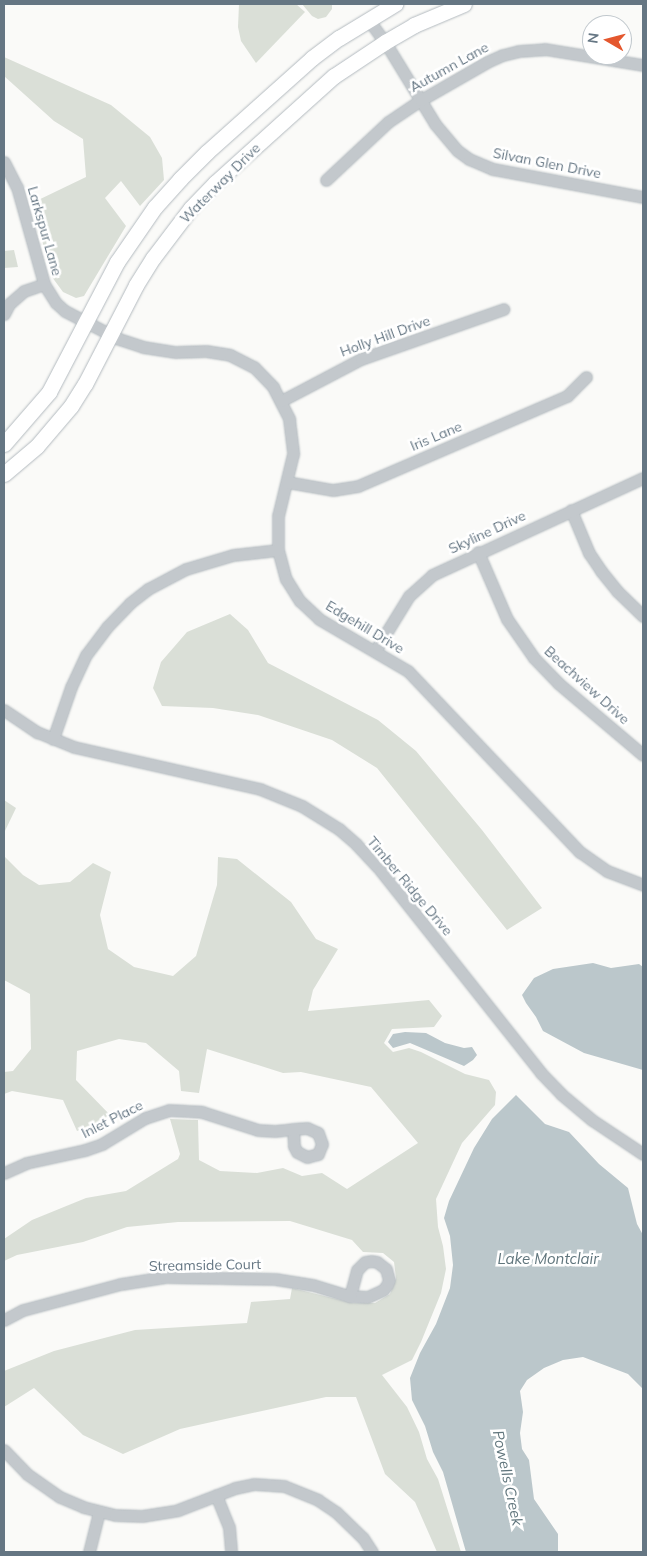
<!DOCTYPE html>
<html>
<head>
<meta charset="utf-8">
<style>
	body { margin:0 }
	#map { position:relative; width:647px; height:1556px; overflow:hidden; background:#fafaf8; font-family:Mulish,sans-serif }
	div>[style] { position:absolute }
	.green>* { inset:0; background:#dadfd7 }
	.water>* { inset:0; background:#bbc7cb }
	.roads { filter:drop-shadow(0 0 1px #b3babf) drop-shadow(0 0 1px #b3babf) }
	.minor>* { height:11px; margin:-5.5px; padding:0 5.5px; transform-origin:5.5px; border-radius:5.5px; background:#c3c8cc }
	.secondary>* { height:15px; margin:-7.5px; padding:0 7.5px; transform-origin:7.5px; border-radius:7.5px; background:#fff }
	span { translate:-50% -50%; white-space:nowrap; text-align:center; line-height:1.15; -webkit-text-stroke:5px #fff; paint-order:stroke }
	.street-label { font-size:14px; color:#657683 }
	.water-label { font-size:15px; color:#60757c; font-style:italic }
	.frame { position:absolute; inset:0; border:5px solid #657683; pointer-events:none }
	.north { position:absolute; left:582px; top:15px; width:50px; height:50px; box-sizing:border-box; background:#fff; border:1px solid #c1c8cd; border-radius:50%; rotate:278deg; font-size:14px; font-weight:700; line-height:20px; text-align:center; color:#657683 }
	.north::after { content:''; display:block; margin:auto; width:18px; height:22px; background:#e4572e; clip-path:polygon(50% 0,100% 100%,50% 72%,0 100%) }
</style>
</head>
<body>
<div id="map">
	<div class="green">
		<i style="clip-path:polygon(239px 4px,296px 4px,305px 12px,256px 63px,241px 41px,238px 27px)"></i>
		<i style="clip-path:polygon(302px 4px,332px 4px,332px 9px,326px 17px,318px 19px,312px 16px)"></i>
		<i style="clip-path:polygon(4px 57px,111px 105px,150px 137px,162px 158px,164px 180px,140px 206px,121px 181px,105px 198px,126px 226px,84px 296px,76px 298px,63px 292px,52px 277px,32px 203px,86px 177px,83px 139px,54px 121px,4px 76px)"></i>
		<i style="clip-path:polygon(14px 250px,18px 267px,4px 268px,4px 251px)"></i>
		<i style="clip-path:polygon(230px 614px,248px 630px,268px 663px,378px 720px,416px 751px,482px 830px,542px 908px,507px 930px,377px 768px,332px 740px,258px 715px,213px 708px,162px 706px,153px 688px,161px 662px,187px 632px)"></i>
		<i style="clip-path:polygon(4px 800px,16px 808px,4px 833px)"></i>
		<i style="clip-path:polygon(4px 856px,23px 875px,39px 885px,70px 882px,93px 863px,111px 872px,100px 915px,108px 949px,134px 967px,173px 976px,196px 956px,217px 885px,218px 857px,237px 859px,291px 902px,316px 939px,338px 949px,313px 990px,308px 1011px,429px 1000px,442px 1016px,434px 1027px,392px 1029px,384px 1043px,393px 1052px,409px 1048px,421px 1052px,465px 1074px,489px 1080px,496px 1092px,495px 1105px,462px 1143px,436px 1199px,438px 1227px,443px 1246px,446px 1269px,441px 1293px,421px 1342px,412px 1360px,382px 1375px,407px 1407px,419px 1432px,427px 1459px,438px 1479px,461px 1552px,437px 1552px,415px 1502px,385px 1474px,356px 1397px,326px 1397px,180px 1429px,123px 1454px,83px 1435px,34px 1388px,4px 1407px,4px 1371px,54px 1351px,135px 1330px,247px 1323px,251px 1302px,290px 1299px,292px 1288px,353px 1303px,375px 1303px,390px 1294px,396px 1278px,394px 1262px,383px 1253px,363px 1252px,352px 1240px,290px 1221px,178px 1222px,127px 1227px,83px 1242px,17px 1255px,4px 1261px,4px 1239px,32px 1220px,86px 1198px,126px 1191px,178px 1159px,180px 1154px,170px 1119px,198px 1120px,199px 1160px,220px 1171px,257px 1173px,283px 1168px,302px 1176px,322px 1173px,347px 1189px,418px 1143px,371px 1087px,301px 1072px,283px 1073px,207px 1049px,199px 1093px,181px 1091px,179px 1071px,146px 1043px,119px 1039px,77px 1051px,76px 1080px,112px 1117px,77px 1131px,63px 1100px,12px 1091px,4px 1094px,4px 1072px,13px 1071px,31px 1049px,30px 994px,4px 980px)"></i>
	</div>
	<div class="water">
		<i style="clip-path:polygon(593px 963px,611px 968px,639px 964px,643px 967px,643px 1070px,584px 1053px,543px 1031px,536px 1017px,526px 1003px,522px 995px,534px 978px,553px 969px)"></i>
		<i style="clip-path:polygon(405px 1032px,426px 1033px,445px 1043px,464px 1048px,472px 1047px,477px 1055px,473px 1060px,464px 1066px,410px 1043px,393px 1048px,388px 1042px,393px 1034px)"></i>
		<i style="clip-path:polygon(516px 1095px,545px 1124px,569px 1132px,599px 1164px,628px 1188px,637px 1224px,643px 1235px,643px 1389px,628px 1374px,583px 1357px,563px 1360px,544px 1368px,527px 1380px,520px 1391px,523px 1412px,520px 1433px,522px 1449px,529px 1460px,534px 1499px,558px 1534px,558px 1552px,466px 1552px,443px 1472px,433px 1452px,425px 1426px,412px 1400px,410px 1378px,420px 1353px,436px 1324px,450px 1288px,453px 1265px,450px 1236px,444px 1218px,449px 1201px,474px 1148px,492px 1119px)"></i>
	</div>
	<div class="roads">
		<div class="minor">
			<i style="left:368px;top:19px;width:29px;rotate:54deg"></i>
			<i style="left:385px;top:42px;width:96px;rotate:58.6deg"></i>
			<i style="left:435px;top:124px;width:35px;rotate:50deg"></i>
			<i style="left:458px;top:151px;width:14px;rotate:36deg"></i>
			<i style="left:469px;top:159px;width:26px;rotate:23deg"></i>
			<i style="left:493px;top:169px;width:153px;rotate:10.6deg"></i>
			<i style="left:4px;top:162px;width:28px;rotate:63deg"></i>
			<i style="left:17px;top:187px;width:101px;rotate:74.4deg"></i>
			<i style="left:44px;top:284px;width:22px;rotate:58deg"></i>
			<i style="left:56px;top:303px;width:12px;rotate:42deg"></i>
			<i style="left:65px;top:311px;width:61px;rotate:27.4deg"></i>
			<i style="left:119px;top:339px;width:25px;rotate:18deg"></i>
			<i style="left:143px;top:347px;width:33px;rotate:9deg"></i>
			<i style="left:176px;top:352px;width:30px;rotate:-2deg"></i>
			<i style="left:206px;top:351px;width:24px;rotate:9deg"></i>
			<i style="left:230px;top:355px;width:27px;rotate:27deg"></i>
			<i style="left:254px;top:367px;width:28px;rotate:46deg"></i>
			<i style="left:273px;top:387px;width:36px;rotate:63deg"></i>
			<i style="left:289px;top:419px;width:35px;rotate:83deg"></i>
			<i style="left:293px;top:454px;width:64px;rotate:103.6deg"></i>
			<i style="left:278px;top:516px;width:34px;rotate:90deg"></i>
			<i style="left:278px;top:550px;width:30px;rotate:75deg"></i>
			<i style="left:286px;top:579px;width:26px;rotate:58deg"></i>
			<i style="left:300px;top:601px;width:26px;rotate:43deg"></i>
			<i style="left:319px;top:619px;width:103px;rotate:30.3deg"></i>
			<i style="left:408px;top:671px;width:250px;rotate:46.5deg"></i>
			<i style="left:580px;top:852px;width:33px;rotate:35deg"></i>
			<i style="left:607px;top:871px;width:39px;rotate:21deg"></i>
			<i style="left:326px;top:180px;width:85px;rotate:-43.1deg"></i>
			<i style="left:388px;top:122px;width:40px;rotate:-34deg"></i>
			<i style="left:421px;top:100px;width:76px;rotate:-29.9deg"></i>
			<i style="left:487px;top:62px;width:17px;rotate:-24deg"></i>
			<i style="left:503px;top:55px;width:16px;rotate:-14deg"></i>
			<i style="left:519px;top:51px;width:26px;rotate:-4deg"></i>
			<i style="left:545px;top:49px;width:99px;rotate:9.3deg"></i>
			<i style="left:4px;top:314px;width:11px;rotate:-63deg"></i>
			<i style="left:9px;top:304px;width:20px;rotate:-41deg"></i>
			<i style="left:24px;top:291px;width:21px;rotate:-19deg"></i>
			<i style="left:281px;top:401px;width:90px;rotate:-27.7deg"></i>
			<i style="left:361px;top:359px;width:151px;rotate:-19.3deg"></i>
			<i style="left:287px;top:482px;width:47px;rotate:9.9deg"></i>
			<i style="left:333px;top:490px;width:25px;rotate:-9deg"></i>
			<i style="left:358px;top:486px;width:228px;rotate:-23.3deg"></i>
			<i style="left:567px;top:396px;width:27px;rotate:-45deg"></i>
			<i style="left:571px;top:510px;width:47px;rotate:67.3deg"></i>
			<i style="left:589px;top:553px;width:22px;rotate:56deg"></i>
			<i style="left:601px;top:571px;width:26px;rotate:51deg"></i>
			<i style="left:617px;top:591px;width:36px;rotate:44deg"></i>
			<i style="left:478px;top:552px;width:73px;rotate:66.6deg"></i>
			<i style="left:507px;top:619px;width:47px;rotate:55.3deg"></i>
			<i style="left:534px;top:658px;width:35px;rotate:46deg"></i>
			<i style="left:558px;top:683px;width:111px;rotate:40.3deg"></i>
			<i style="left:375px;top:651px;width:65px;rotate:-58.3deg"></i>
			<i style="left:409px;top:596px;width:31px;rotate:-42deg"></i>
			<i style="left:432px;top:575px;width:232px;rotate:-24.7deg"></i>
			<i style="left:4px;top:710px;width:40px;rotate:34deg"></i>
			<i style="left:37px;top:732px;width:40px;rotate:22deg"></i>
			<i style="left:74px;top:747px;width:191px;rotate:12.7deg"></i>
			<i style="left:260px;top:789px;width:45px;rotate:22deg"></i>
			<i style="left:302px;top:806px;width:44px;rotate:31.9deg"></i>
			<i style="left:339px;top:829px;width:23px;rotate:41deg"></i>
			<i style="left:356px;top:844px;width:37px;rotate:47deg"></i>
			<i style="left:381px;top:871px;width:258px;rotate:51.6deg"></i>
			<i style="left:541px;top:1073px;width:29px;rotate:46deg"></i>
			<i style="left:561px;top:1094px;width:40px;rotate:40deg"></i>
			<i style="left:592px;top:1120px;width:61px;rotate:33.7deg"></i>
			<i style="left:53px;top:739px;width:55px;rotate:-70.9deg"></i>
			<i style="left:71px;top:687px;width:35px;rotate:-65deg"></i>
			<i style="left:86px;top:655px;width:35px;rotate:-53deg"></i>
			<i style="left:107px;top:627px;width:33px;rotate:-46deg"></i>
			<i style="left:130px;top:603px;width:23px;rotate:-38deg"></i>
			<i style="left:148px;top:589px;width:43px;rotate:-27.8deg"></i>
			<i style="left:186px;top:569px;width:49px;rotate:-16.6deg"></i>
			<i style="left:233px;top:555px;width:45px;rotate:-6.3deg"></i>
			<i style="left:307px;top:1128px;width:12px;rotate:24deg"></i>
			<i style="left:318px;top:1133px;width:12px;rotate:70deg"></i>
			<i style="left:322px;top:1144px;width:11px;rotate:112deg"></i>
			<i style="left:318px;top:1154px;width:11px;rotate:165deg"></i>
			<i style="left:307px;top:1157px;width:11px;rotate:-153deg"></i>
			<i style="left:297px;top:1152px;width:7px;rotate:-117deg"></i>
			<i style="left:294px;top:1146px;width:17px;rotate:-93deg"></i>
			<i style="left:293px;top:1129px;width:14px;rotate:-4deg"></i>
			<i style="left:4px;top:1173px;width:24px;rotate:-24deg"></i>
			<i style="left:26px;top:1163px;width:60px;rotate:-12.4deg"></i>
			<i style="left:85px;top:1150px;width:18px;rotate:-19deg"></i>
			<i style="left:102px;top:1144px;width:50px;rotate:-31.2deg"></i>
			<i style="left:145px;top:1118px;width:25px;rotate:-18deg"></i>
			<i style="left:169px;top:1110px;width:33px;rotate:3deg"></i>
			<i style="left:202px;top:1112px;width:59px;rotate:17.8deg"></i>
			<i style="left:258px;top:1130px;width:17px;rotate:3deg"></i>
			<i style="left:275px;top:1131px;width:18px;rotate:-6deg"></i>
			<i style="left:371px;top:1261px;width:6px;rotate:9deg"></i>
			<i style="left:377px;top:1262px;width:11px;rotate:38deg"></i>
			<i style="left:386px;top:1269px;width:11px;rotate:75deg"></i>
			<i style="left:389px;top:1280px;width:5px;rotate:112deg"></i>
			<i style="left:387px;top:1285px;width:6px;rotate:129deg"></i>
			<i style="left:383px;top:1290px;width:17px;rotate:156deg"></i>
			<i style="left:367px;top:1297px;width:17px;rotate:-177deg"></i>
			<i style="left:350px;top:1296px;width:27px;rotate:-75deg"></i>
			<i style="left:357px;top:1270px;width:11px;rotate:-45deg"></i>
			<i style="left:365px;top:1262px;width:6px;rotate:-9deg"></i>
			<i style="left:4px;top:1320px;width:21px;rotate:-28deg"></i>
			<i style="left:23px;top:1310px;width:101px;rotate:-14.9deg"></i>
			<i style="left:121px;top:1284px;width:45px;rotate:-9deg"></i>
			<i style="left:165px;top:1277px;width:110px;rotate:1deg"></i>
			<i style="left:275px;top:1279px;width:38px;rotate:9deg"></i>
			<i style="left:313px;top:1285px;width:39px;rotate:17deg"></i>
			<i style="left:4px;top:1450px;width:33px;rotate:46deg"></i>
			<i style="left:27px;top:1474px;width:40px;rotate:34.9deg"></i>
			<i style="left:60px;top:1497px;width:25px;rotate:23deg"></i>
			<i style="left:83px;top:1507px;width:33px;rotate:14deg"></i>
			<i style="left:115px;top:1515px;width:27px;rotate:2deg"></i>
			<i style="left:142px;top:1516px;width:36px;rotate:-9deg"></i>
			<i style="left:178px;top:1510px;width:61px;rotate:-21.1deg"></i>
			<i style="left:235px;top:1488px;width:19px;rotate:-12deg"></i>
			<i style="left:254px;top:1484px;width:30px;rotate:4deg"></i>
			<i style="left:284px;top:1486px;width:37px;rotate:22deg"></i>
			<i style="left:318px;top:1500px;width:22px;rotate:34deg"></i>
			<i style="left:336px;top:1512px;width:37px;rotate:44deg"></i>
			<i style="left:363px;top:1538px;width:17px;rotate:57deg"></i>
			<i style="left:216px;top:1495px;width:35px;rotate:68deg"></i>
			<i style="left:229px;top:1527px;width:25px;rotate:85deg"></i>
			<i style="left:89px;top:1552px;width:41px;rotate:-76deg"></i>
		</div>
		<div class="secondary">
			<i style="left:4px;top:444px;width:69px;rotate:-49.1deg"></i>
			<i style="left:49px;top:392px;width:147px;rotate:-62.4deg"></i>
			<i style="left:117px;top:262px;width:67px;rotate:-55.4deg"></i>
			<i style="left:155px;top:207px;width:38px;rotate:-48deg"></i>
			<i style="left:180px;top:179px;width:38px;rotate:-45deg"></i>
			<i style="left:207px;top:152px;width:141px;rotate:-41.8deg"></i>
			<i style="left:312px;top:58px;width:34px;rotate:-37deg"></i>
			<i style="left:339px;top:38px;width:66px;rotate:-31.3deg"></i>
			<i style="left:4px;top:474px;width:43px;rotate:-40.3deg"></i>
			<i style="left:37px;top:446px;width:52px;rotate:-49.6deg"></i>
			<i style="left:71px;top:406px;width:26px;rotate:-58deg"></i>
			<i style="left:85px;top:384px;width:111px;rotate:-62.7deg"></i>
			<i style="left:136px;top:285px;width:32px;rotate:-58deg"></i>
			<i style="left:153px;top:258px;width:63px;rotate:-52.8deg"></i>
			<i style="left:191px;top:208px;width:35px;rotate:-46deg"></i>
			<i style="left:215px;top:183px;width:160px;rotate:-42deg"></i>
			<i style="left:334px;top:76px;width:61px;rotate:-33.7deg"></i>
			<i style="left:385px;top:42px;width:34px;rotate:-30deg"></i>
			<i style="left:414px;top:25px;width:54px;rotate:-22.8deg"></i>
		</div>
	</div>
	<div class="street-label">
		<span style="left:449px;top:67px;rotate:-29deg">Autumn Lane</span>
		<span style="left:547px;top:163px;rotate:11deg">Silvan Glen Drive</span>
		<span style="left:220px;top:183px;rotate:-45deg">Waterway Drive</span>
		<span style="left:45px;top:231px;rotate:74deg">Larkspur Lane</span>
		<span style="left:385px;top:336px;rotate:-20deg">Holly Hill Drive</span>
		<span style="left:436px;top:436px;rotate:-23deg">Iris Lane</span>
		<span style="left:487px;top:532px;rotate:-25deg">Skyline Drive</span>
		<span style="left:365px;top:627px;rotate:31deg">Edgehill Drive</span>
		<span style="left:587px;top:685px;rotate:42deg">Beachview Drive</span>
		<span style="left:410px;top:886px;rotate:50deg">Timber Ridge Drive</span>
		<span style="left:112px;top:1119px;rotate:-27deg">Inlet Place</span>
		<span style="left:205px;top:1265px;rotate:-1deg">Streamside Court</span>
	</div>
	<div class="water-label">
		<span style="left:548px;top:1259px">Lake Montclair</span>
		<span style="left:508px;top:1478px;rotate:78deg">Powells Creek</span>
	</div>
	<div class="frame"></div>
	<div class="north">N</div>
</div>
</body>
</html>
